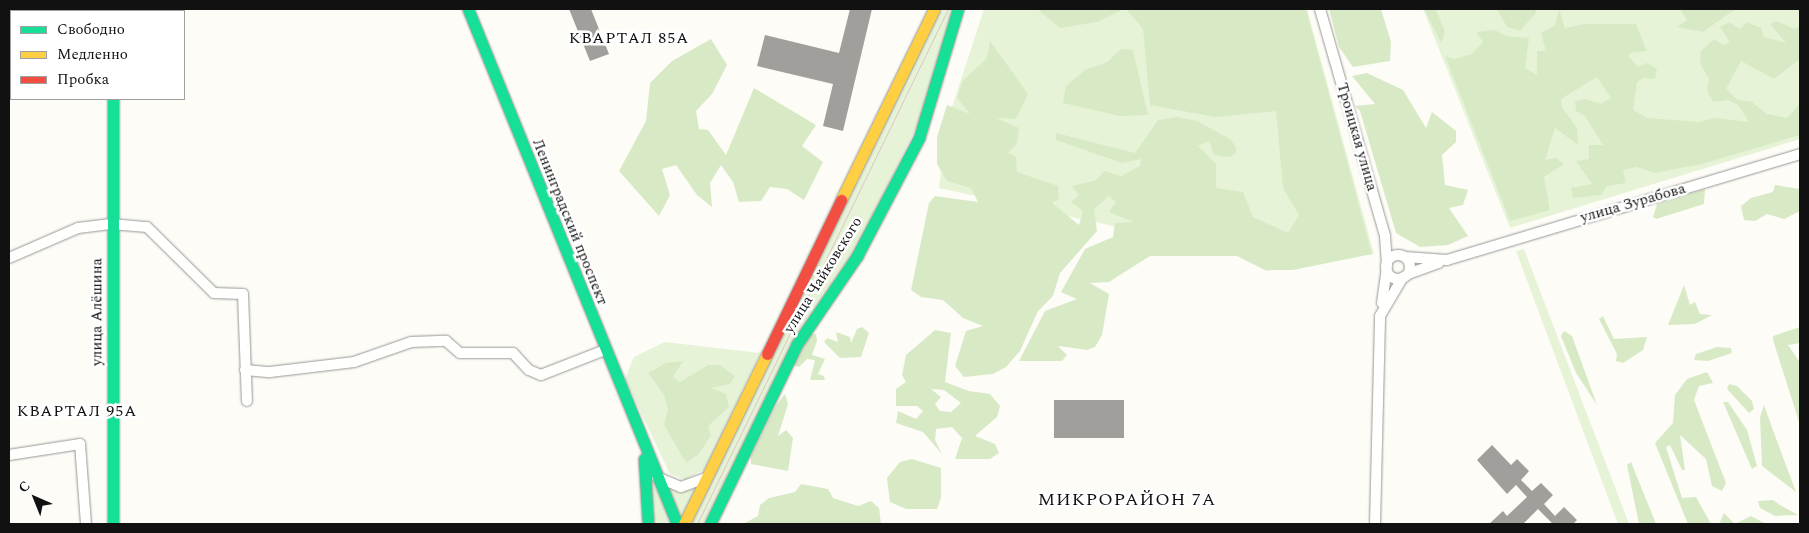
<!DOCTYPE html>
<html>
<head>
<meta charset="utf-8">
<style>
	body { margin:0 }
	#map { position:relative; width:1809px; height:533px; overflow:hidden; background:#fdfcf7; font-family:Spectral,serif }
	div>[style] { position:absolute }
	.green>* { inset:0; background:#e7f3d7 }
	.forest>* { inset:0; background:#d8eac5 }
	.building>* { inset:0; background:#a19f9c; transform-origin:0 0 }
	.roads { filter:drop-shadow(0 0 1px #979795) drop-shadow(0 0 1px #979795) }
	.street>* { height:10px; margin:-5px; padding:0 5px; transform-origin:5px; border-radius:5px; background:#fffffe }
	.street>.ring { margin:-5px; padding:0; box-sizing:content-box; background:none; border:10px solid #fffffe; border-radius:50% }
	.fast>* { height:11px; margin:-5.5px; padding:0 5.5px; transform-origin:5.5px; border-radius:5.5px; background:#16e098 }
	.slow>* { height:11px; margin:-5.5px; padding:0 5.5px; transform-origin:5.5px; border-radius:5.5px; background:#ffcf43 }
	.jam>* { height:11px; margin:-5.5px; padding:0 5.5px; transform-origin:5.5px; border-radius:5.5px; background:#f24e42 }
	.tram>* { height:1px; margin:-0.5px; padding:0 0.5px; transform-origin:0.5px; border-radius:0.5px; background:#d9c6c7 }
	span { translate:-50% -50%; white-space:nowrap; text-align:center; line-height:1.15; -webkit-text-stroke:5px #fff; paint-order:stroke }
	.street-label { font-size:15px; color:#111 }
	.neighbourhood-label { font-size:16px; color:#111; letter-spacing:1px }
	.quarter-label { font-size:18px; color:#111; letter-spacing:1px }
	.frame { position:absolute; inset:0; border:10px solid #111; pointer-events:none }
	.legend { position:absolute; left:10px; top:10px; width:175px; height:90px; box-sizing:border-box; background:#fff; border:1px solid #a0a0a0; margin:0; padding:6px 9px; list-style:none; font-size:15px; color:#111 }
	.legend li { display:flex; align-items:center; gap:10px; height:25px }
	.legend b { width:25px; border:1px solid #a0a0a0 }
	.north { position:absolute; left:10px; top:473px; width:50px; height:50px; -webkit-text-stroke:4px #fff; paint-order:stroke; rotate:316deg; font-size:14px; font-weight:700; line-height:20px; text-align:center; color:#111 }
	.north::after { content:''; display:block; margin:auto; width:18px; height:22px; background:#111; clip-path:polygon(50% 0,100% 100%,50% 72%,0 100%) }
</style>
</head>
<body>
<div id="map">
	<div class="green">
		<i style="clip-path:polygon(940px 9px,954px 9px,918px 124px,864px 233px,703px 524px,689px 524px)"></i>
		<i style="clip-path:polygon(984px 9px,1307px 9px,1374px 254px,1267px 271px,1241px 254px,939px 188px,946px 126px)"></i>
		<i style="clip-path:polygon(1423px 9px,1800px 9px,1800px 139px,1510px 228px)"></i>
		<i style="clip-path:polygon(1524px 249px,1629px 524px,1618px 524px,1516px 251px)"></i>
		<i style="clip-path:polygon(665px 342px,760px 353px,705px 469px,685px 480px,670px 474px,625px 379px,634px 357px)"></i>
		<i style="clip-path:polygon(649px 473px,671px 524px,653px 524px)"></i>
		<i style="clip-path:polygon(666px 488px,695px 489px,681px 519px)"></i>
	</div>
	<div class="forest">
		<i style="clip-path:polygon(1037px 9px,1124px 9px,1097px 22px,1060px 28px)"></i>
		<i style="clip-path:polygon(1126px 9px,1306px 9px,1372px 254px,1293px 270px,1265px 270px,1237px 256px,1150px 256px,1109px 282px,1090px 283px,1109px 294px,1102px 335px,1095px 347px,1087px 350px,1058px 346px,1067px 355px,1062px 361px,1019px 361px,1045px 311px,1077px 299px,1061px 292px,1085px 249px,1113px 237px,1115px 223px,1134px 222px,1109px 212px,1116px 202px,1109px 196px,1094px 209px,1097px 231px,1060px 273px,1053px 296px,1038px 311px,1020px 351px,1006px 367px,993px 374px,964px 377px,955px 366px,966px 331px,983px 326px,963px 318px,943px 300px,921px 297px,911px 290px,929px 203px,935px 196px,978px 202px,971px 188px,947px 181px,937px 164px,937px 137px,947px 105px,970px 114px,957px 98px,962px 82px,987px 58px,990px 41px,1028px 94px,1016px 119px,996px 118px,1019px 128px,1017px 143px,1008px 153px,1016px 157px,1017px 172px,1058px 186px,1059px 199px,1052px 203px,1079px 225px,1083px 211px,1071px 202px,1079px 195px,1072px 186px,1096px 180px,1104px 171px,1121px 176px,1140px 166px,1141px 159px,1122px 163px,1056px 140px,1056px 133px,1135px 153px,1158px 120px,1177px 117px,1197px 121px,1230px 139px,1236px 147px,1236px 153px,1230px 157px,1214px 155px,1209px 141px,1198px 146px,1216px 164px,1216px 188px,1243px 192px,1253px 217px,1288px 233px,1299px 215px,1283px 188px,1276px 111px,1215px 117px,1150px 105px,1143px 29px)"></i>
		<i style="clip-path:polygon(1329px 9px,1381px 9px,1391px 42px,1390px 61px,1353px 67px,1339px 47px)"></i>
		<i style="clip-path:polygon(1424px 9px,1435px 9px,1438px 14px,1445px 32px,1441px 43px)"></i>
		<i style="clip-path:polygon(1497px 9px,1535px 9px,1536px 13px,1520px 31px,1507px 27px)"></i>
		<i style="clip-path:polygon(1559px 9px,1565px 28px,1584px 24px,1636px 24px,1647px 51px,1629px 53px,1629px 57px,1638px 67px,1647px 63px,1657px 69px,1655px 79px,1643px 78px,1637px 82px,1633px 110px,1647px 118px,1699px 122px,1715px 118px,1749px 122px,1738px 105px,1728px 100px,1713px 102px,1707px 91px,1709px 78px,1700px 64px,1701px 51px,1714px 39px,1723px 45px,1730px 42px,1720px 27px,1729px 22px,1740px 29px,1747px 22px,1761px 28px,1764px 37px,1786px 43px,1770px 24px,1776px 21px,1795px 29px,1800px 26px,1800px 59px,1774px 79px,1741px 61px,1726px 89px,1738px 100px,1752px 102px,1767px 114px,1787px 118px,1800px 103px,1800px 135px,1702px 164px,1654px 173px,1637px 167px,1623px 170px,1626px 183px,1607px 186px,1601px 195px,1573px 198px,1571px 188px,1592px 184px,1576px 161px,1589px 159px,1589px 145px,1603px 145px,1585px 116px,1576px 111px,1575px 101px,1586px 99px,1601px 104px,1611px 98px,1597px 77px,1561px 99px,1562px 107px,1577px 128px,1578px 145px,1555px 128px,1545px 160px,1556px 158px,1564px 164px,1544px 177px,1550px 210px,1510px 221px,1445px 56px,1454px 59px,1472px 54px,1483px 42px,1476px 32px,1495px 30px,1506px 36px,1529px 38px,1525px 68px,1537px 75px,1537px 51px,1546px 51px,1541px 33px,1555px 25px)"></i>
		<i style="clip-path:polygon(1680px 9px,1733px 9px,1734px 10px,1703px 32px,1677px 27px,1687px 20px)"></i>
		<i style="clip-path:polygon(711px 39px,727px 65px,712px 94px,696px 111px,699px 129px,708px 130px,726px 155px,754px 88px,816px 125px,802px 146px,823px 162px,804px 200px,787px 189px,770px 187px,761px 201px,739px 202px,733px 182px,721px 165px,710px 183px,712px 207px,697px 195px,676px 165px,662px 169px,670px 195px,659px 216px,619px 171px,646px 121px,650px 83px,672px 61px)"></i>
		<i style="clip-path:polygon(1121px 49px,1133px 50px,1148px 115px,1120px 116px,1063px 103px,1066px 86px,1085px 70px,1107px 62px)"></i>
		<i style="clip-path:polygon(1367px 73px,1403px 90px,1426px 128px,1432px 112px,1456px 131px,1456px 142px,1442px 155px,1445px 185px,1468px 190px,1463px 205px,1449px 208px,1468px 236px,1448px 245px,1420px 247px,1396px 233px,1360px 111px,1355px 106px,1375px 104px,1352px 76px)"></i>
		<i style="clip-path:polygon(1775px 185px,1800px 189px,1800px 211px,1784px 219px,1767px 214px,1755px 221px,1744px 220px,1741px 206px,1751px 198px,1773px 192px)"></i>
		<i style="clip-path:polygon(1705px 189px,1704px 204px,1656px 219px,1653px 217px,1657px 204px)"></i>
		<i style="clip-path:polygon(1684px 285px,1690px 305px,1695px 302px,1700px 314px,1712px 315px,1695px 324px,1668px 325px)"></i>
		<i style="clip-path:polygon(1603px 316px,1614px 339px,1647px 337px,1643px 350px,1623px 363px,1616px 361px,1617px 354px,1599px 319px)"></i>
		<i style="clip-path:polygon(862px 327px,869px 333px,861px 357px,840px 358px,824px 342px,827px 338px,838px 342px,836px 332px,850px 337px,851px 343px,857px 329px)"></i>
		<i style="clip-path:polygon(1800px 327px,1800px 343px,1788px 345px,1799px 361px,1800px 425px,1773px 340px,1773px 336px)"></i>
		<i style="clip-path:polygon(evenodd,935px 330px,951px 333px,945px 382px,969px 391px,990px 394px,1000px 406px,997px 417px,975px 436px,995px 444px,999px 453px,990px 459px,955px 459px,962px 438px,952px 427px,936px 429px,935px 440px,942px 454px,923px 432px,896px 423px,898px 411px,916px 419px,923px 411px,917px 406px,896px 406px,896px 389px,906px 382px,902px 375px,906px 355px,935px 330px,931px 389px,944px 390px,961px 403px,951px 412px,940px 411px,935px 404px,941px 397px,931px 389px)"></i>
		<i style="clip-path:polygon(1564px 331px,1572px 336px,1597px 405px,1576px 373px,1561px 336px)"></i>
		<i style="clip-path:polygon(811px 334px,816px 334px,817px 341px,812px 355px,825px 359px,818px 374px,824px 376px,825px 380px,810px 380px,815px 360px,807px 359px,799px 367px,793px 365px)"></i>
		<i style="clip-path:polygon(1717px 347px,1731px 348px,1732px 353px,1708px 361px,1694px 360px,1696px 354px)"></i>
		<i style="clip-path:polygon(683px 361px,673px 377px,680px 382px,708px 365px,720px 365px,735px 376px,730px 384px,711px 388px,726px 394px,729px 407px,708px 426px,711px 435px,699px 454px,686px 463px,664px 425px,668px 409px,664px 395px,648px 373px,666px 363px)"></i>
		<i style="clip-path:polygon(1707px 372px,1713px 383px,1699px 386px,1694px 400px,1726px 483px,1722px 491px,1712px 486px,1706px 459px,1680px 435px,1685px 470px,1682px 470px,1670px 445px,1666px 447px,1682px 498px,1696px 497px,1711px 524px,1688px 524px,1655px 443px,1673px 423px,1675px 395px,1687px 379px)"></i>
		<i style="clip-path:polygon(1729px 384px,1737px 386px,1752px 401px,1754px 409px,1749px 413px,1727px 389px)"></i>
		<i style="clip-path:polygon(785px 394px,788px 404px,778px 436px,786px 430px,793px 438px,788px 471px,751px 464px,751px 456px,775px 407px)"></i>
		<i style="clip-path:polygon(1723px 402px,1728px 402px,1747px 430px,1757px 466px,1752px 469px)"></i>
		<i style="clip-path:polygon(1764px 405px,1774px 433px,1796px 492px,1762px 466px,1760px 417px)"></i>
		<i style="clip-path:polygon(912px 459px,941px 468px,941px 498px,937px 509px,906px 509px,890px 502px,887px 478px,900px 462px)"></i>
		<i style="clip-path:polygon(1631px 462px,1656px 524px,1639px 524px,1627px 465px)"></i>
		<i style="clip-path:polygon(801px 484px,828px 489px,833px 498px,858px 506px,871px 501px,879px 508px,881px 524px,743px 524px,758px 516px,760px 505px,769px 498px,795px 492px)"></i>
		<i style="clip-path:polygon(1773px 500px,1780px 505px,1798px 515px,1775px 516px,1760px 508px,1758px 501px)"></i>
		<i style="clip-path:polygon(1724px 513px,1735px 524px,1751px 516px,1766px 524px,1719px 524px)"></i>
	</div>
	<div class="building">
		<i style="clip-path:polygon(569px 9px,591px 9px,609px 54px,590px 61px)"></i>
		<i style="clip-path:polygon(850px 9px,872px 9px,843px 131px,823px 126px,833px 84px,757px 66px,765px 35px,839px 53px)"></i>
		<i style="left:1054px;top:400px;width:70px;height:38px"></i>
		<i style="clip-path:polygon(1492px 445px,1511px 465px,1517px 459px,1529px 471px,1521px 480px,1532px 491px,1541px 483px,1553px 495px,1544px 504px,1555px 516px,1564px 507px,1577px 520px,1573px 524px,1553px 524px,1538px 509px,1523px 524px,1489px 524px,1503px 511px,1507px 516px,1527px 497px,1516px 485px,1507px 494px,1477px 460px)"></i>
	</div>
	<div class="roads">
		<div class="street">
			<i style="left:1320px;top:9px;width:236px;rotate:74deg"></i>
			<i style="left:1385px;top:236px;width:30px;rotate:86deg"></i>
			<i style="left:86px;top:11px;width:2px;rotate:-63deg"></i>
			<i style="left:9px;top:63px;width:2px;rotate:-27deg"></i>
			<i class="ring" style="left:1386px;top:255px;width:14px;height:14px"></i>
			<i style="left:1405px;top:257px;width:42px;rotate:4.1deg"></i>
			<i style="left:1447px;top:260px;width:369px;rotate:-16.7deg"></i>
			<i style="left:9px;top:258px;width:75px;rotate:-23.5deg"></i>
			<i style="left:78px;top:228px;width:33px;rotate:-7deg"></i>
			<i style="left:111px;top:224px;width:36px;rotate:5deg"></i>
			<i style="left:147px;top:227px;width:94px;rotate:44.6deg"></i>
			<i style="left:214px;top:293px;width:29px;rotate:2deg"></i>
			<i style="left:243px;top:294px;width:107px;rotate:87.9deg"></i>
			<i style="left:1408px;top:274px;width:33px;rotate:-20deg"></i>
			<i style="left:1382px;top:303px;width:34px;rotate:-82deg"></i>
			<i style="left:245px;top:370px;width:25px;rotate:5deg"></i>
			<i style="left:270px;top:372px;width:85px;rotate:-6.8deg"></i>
			<i style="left:354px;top:362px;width:60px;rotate:-19.3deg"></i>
			<i style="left:411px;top:342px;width:35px;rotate:-2deg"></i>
			<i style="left:446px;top:341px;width:18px;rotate:41deg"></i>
			<i style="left:460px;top:353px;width:53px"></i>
			<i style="left:513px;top:353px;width:23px;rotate:47deg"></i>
			<i style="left:529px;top:370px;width:13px;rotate:23deg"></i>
			<i style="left:541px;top:375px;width:69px;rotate:-21.3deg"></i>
			<i style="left:9px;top:455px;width:72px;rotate:-8.8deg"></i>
			<i style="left:80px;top:444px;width:80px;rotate:85.7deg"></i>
			<i style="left:657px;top:477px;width:26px;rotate:23deg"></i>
			<i style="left:681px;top:487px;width:27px;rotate:-20deg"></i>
			<i style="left:1375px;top:524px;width:208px;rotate:-88.6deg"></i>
			<i style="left:1380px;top:316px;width:45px;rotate:-59.5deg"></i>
		</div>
		<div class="fast">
			<i style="left:468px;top:9px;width:556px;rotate:67.91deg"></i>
			<i style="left:113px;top:99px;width:425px;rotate:90deg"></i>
			<i style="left:644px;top:459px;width:65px;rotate:86.5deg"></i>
			<i style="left:710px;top:524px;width:200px;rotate:-64.2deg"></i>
			<i style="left:797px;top:344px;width:107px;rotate:-55.7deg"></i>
			<i style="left:857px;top:256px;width:133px;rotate:-62.3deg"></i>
			<i style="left:919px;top:138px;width:135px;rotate:-73.2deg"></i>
		</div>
		<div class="slow">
			<i style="left:113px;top:9px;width:2px;rotate:90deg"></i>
			<i style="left:841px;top:200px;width:212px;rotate:-64deg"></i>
			<i style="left:684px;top:524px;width:189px;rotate:-64deg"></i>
		</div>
		<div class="jam">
			<i style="left:767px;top:354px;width:171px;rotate:-64.3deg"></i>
		</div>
	</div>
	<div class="tram">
		<i style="left:697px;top:524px;width:573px;rotate:-64.02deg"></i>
	</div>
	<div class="street-label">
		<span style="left:1357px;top:137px;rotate:74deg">Троицкая улица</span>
		<span style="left:1633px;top:203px;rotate:-16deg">улица Зурабова</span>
		<span style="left:570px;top:222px;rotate:68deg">Ленинградский проспект</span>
		<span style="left:823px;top:275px;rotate:-58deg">улица Чайковского</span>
		<span style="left:97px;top:312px;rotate:-90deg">улица Алёшина</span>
	</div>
	<div class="neighbourhood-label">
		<span style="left:629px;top:38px">КВАРТАЛ 85А</span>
		<span style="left:77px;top:411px">КВАРТАЛ 95А</span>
	</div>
	<div class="quarter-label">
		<span style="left:1127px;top:500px">МИКРОРАЙОН 7А</span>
	</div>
	<div class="frame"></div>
	<ul class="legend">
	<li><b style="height:6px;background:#16e098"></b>Свободно</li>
	<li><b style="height:6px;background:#ffcf43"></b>Медленно</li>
	<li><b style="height:6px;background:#f24e42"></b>Пробка</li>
	</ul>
	<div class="north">С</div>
</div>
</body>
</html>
